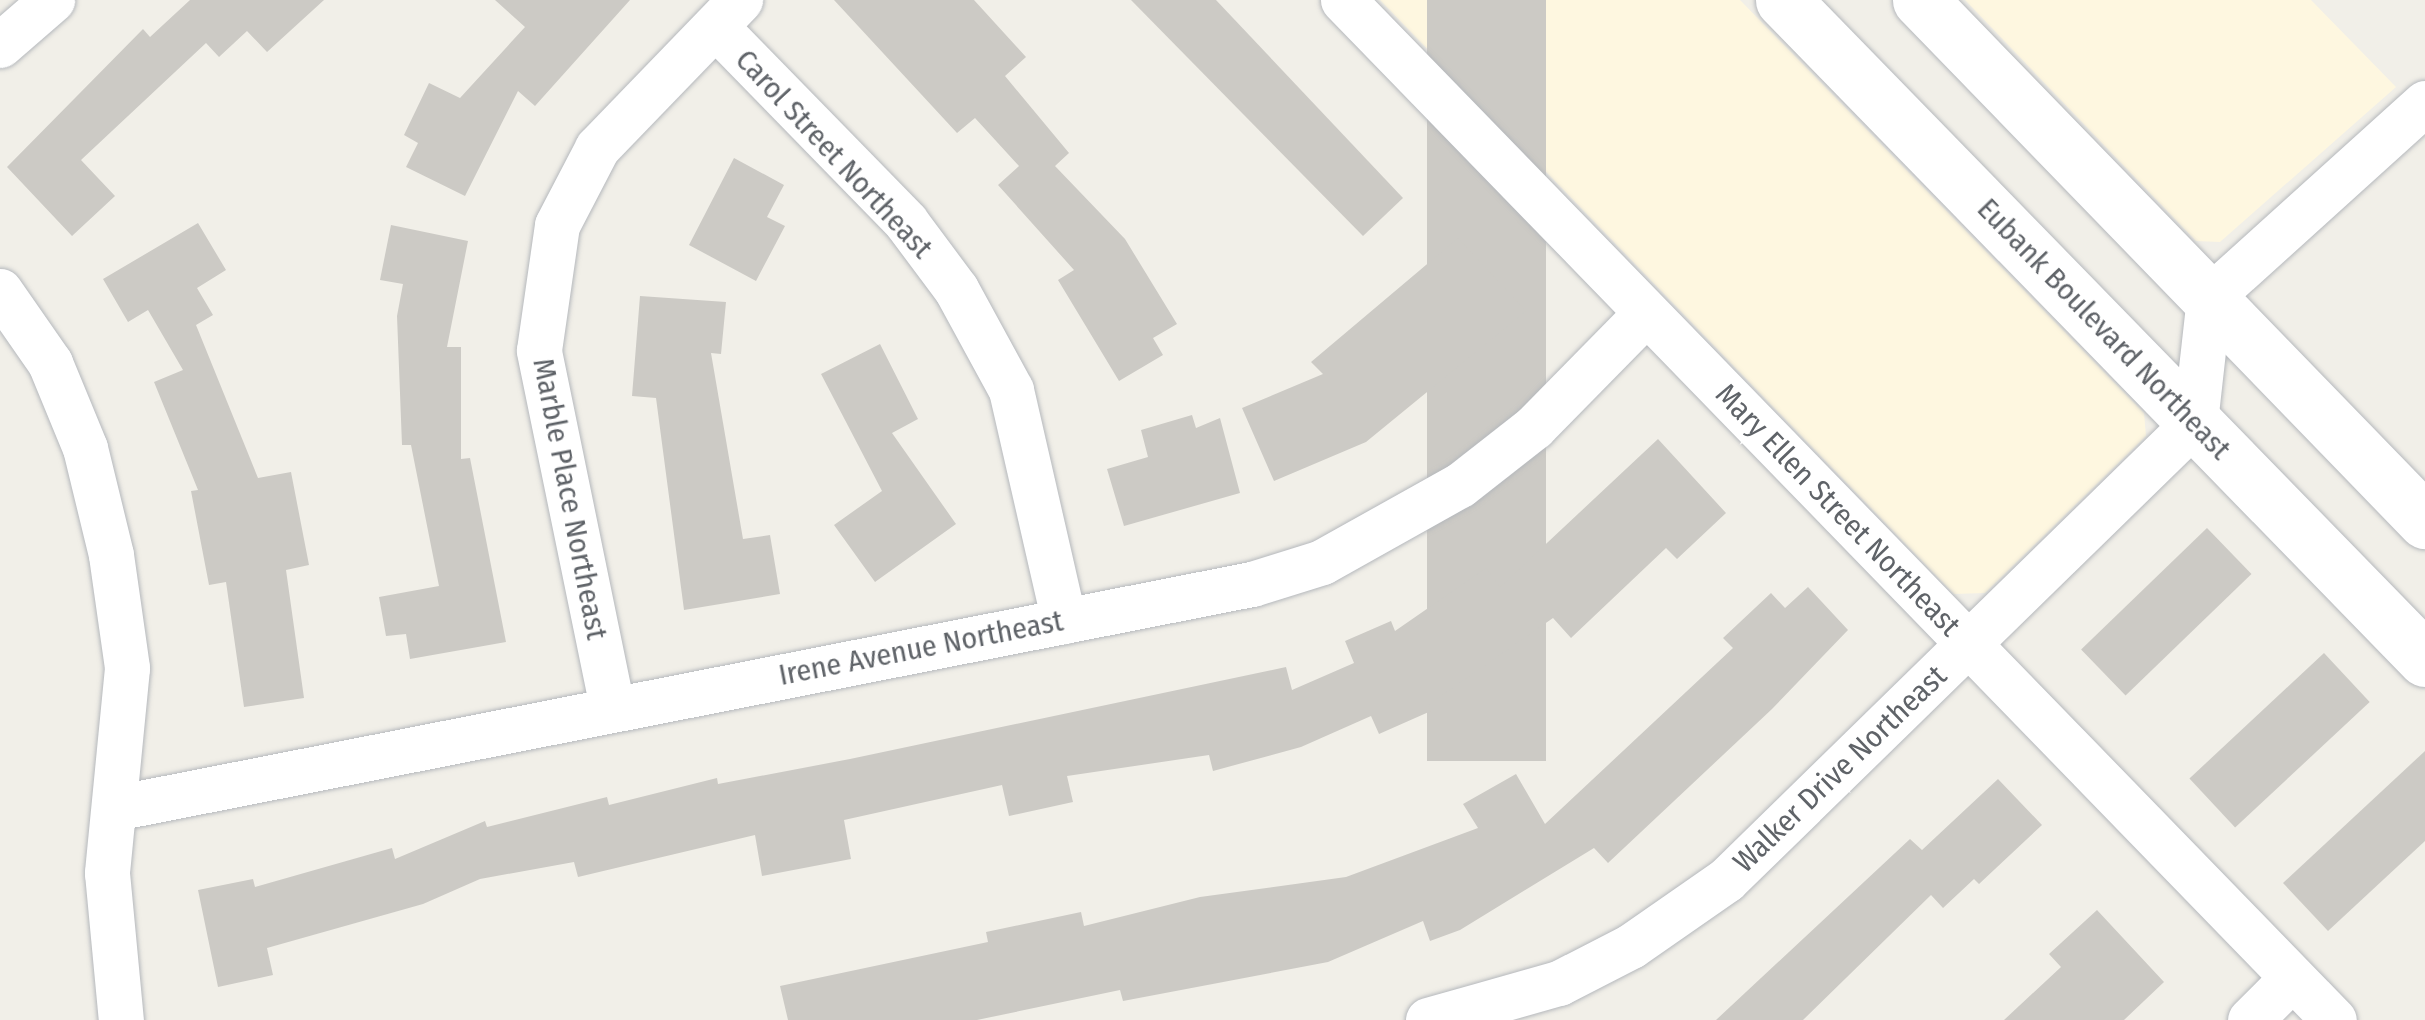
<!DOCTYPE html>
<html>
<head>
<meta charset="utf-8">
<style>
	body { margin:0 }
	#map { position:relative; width:2425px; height:1020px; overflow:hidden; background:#f1efe8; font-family:"Fira Sans Condensed",sans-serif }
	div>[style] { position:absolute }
	.commercial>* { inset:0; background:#fef7e0 }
	.building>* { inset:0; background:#cccac5; transform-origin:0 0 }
	.roads { filter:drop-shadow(0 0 2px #b5b8bc) drop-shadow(0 0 2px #b5b8bc) }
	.minor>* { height:45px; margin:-22.5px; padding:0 22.5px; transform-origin:22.5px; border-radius:22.5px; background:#fff }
	.secondary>* { height:55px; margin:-27.5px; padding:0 27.5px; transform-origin:27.5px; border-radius:27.5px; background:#fff }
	span { translate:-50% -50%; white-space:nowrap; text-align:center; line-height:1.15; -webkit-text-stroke:9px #fff; paint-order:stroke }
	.street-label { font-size:30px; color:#5f6368 }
</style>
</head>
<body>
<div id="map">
	<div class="commercial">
		<i style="clip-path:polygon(1380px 0,1740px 0,2144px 413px,2146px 436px,1985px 593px,1954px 594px)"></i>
		<i style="clip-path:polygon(1965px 0,2311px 0,2396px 87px,2220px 242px,2196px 241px)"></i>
	</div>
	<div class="building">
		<i style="clip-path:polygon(190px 0,324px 0,267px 52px,247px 31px,219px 57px,206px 43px,81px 160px,115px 196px,72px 236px,7px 167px,143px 29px,150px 37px)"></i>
		<i style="clip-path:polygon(495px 0,630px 0,535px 106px,518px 91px,465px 196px,406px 167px,418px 143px,404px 135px,429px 83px,460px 98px,525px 27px)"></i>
		<i style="clip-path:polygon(834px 0,974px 0,1026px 57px,1005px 76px,1069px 153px,1055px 166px,1125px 239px,1177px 324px,1153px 338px,1163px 355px,1119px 381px,1058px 280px,1074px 270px,998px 185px,1019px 166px,975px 118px,957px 133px)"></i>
		<i style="clip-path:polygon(1131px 0,1216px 0,1403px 198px,1363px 236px)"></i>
		<i style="left:1427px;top:0;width:119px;height:761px"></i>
		<i style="clip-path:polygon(734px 158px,784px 185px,767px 217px,785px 226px,756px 281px,689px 245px)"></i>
		<i style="clip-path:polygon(198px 223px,226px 270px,197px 288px,213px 315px,196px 325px,258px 478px,291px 472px,309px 565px,286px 570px,304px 698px,244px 707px,226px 582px,209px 585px,191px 491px,198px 490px,154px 382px,183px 370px,148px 310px,128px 322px,103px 279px)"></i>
		<i style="clip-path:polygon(391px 225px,468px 241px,447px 347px,461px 347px,461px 459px,470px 458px,506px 642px,410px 659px,406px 634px,386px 636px,379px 597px,439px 586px,411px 445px,402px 445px,397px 316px,403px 284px,380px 280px)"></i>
		<i style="clip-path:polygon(1458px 238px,1526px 311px,1366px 442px,1274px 481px,1242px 408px,1323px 374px,1311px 362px)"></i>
		<i style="clip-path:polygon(640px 296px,726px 302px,721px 354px,711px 353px,743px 539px,770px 535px,780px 594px,684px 610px,656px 398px,632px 396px)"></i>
		<i style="clip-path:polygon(880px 344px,918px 419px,892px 433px,956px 524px,875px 582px,834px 525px,882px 491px,821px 374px)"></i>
		<i style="clip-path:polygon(1192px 415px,1196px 428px,1220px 418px,1240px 493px,1124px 526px,1107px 469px,1148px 457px,1141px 430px)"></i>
		<i style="clip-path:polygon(1658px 439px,1726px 513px,1677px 559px,1666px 548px,1571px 638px,1553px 618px,1428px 705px,1431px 711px,1379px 734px,1371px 716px,1301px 747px,1213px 771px,1209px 755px,1067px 776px,1073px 802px,1009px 816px,1002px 785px,844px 820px,851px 859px,762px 876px,755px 835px,578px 877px,574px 862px,480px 879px,423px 904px,267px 948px,273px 975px,218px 987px,198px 890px,253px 879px,255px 887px,392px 848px,395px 859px,485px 821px,487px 827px,607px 797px,609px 805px,717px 778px,718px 784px,850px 759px,1286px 667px,1292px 690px,1354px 663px,1345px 641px,1391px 621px,1395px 631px,1486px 568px,1500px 587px)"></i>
		<i style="left:2207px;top:528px;width:64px;height:175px;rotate:46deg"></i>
		<i style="clip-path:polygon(1808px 587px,1848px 630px,1772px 709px,1608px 863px,1594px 848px,1460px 930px,1430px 941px,1423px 921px,1328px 962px,1123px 1001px,1120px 990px,977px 1020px,788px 1020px,780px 986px,988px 942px,986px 932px,1081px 912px,1084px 926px,1200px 897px,1346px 877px,1478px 828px,1463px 804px,1516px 774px,1545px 824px,1733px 648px,1723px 638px,1771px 593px,1785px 608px)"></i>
		<i style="left:2324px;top:653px;width:67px;height:184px;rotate:47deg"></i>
		<i style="clip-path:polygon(2425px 751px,2425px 841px,2328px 931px,2283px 883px)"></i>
		<i style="clip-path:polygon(1998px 779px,2042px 825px,1979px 884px,1974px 879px,1943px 908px,1931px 895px,1803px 1020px,1716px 1020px,1910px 839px,1922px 850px)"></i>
		<i style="clip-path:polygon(2097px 910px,2164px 982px,2124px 1020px,2004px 1020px,2061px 967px,2049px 954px)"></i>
	</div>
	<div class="roads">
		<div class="minor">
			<i style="left:1343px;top:0;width:1422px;rotate:45.83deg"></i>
			<i style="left:716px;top:27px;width:272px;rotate:45.7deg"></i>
			<i style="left:906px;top:222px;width:84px;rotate:53.3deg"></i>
			<i style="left:956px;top:289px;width:115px;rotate:61.4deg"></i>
			<i style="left:1011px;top:390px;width:237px;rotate:77.1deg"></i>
			<i style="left:0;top:45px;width:69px;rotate:-40.9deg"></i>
			<i style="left:0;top:291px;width:88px;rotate:55.2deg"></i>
			<i style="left:50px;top:363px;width:92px;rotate:67.6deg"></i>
			<i style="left:85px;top:448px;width:110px;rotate:76.3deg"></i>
			<i style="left:111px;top:555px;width:114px;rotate:81.9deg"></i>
			<i style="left:127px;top:668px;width:206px;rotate:95.6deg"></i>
			<i style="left:107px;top:873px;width:148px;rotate:84.6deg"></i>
			<i style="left:612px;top:707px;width:364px;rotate:-101.6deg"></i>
			<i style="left:539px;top:350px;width:126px;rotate:-81.8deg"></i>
			<i style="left:557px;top:225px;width:87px;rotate:-62.5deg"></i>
			<i style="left:597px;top:148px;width:206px;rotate:-46deg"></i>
			<i style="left:115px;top:808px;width:1159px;rotate:-11.15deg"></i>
			<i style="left:1252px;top:584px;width:73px;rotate:-17.4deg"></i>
			<i style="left:1322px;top:562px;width:158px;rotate:-29.2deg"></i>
			<i style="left:1460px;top:485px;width:94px;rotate:-38.1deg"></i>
			<i style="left:1534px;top:427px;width:160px;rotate:-45.5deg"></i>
			<i style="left:1428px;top:1020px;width:136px;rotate:-15.8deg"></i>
			<i style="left:1559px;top:983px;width:81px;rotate:-27.2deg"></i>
			<i style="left:1631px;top:946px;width:116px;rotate:-34.8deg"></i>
			<i style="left:1726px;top:880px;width:656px;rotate:-44.32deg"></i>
			<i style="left:2195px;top:422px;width:125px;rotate:-83.6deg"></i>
			<i style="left:2209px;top:298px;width:291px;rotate:-42.1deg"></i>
			<i style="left:2250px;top:1020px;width:59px;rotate:-45deg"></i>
		</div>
		<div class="secondary">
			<i style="left:1783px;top:0;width:920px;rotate:45.75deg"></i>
			<i style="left:1920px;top:0;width:726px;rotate:45.89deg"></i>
		</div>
	</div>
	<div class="street-label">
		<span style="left:834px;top:154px;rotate:47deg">Carol Street Northeast</span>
		<span style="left:2104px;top:329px;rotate:46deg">Eubank Boulevard Northeast</span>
		<span style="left:570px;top:499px;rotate:79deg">Marble Place Northeast</span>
		<span style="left:1838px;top:510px;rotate:46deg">Mary Ellen Street Northeast</span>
		<span style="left:921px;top:648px;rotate:-11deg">Irene Avenue Northeast</span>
		<span style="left:1840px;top:769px;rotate:-44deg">Walker Drive Northeast</span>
	</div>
</div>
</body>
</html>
